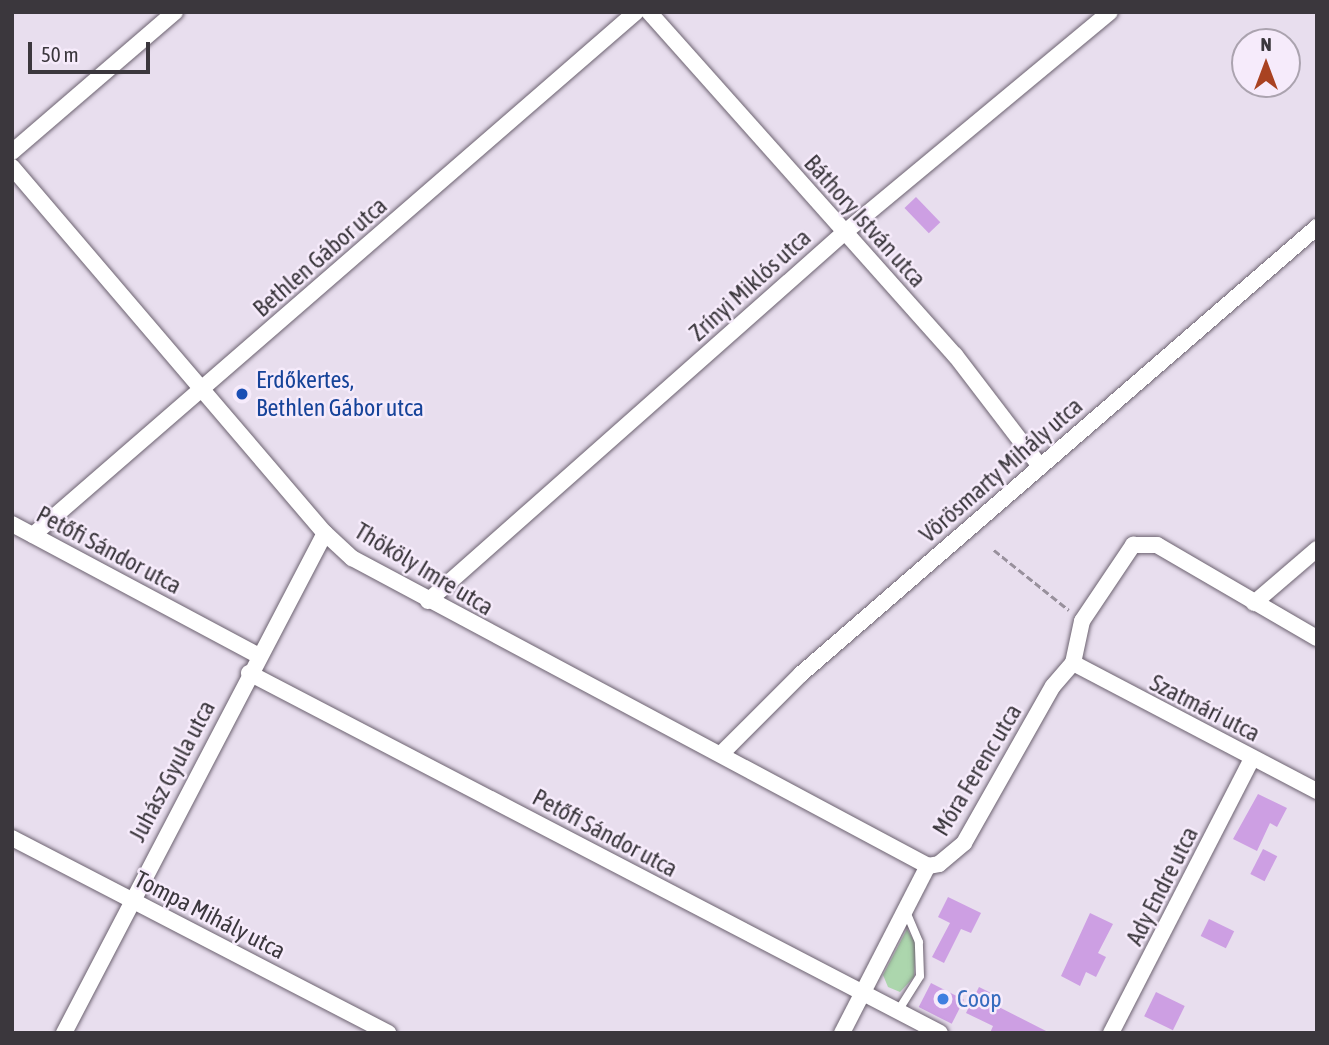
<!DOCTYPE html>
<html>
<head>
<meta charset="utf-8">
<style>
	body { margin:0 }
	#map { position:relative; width:1329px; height:1045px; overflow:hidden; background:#e8deee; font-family:"Asap Condensed",sans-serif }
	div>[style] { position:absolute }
	.green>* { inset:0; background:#acd6ad }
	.building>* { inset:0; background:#cd9fe3; transform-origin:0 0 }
	.path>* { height:2.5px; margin-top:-1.25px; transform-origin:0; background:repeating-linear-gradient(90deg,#98909c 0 7px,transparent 0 10.5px) }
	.roads { filter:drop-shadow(0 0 2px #6c6270) drop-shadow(0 0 2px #6c6270) }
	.lane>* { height:8px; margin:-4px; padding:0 4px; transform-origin:4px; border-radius:4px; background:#fff }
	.street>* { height:16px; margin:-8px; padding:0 8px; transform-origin:8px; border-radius:8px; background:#fff }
	.dots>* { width:19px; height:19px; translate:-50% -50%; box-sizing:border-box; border:4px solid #f6ebfb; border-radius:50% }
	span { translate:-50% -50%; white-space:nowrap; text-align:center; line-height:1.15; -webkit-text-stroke:5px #f6ebfb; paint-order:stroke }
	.street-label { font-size:24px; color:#3b373d }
	.transit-label { font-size:24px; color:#164399 }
	.left { translate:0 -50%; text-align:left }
	.shop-label { font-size:24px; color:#366cbe }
	.frame { position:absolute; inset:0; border:14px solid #3b373d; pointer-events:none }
	.north { position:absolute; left:1231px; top:28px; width:70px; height:70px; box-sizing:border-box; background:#f6ebfb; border:2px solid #aba3af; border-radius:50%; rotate:0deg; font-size:19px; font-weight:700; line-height:28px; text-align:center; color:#3b373d }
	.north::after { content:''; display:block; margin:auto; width:24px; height:32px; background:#a94221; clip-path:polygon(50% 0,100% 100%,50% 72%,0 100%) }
	.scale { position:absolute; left:28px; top:42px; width:122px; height:32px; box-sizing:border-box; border:4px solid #3b373d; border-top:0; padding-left:9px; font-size:21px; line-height:24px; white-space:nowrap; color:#3b373d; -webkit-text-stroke:5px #f6ebfb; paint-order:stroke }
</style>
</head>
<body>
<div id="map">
	<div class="green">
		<i style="clip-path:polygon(907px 929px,916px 944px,914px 977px,900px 992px,888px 987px,883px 975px)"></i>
	</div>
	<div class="building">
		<i style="left:916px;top:197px;width:35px;height:16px;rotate:46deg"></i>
		<i style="clip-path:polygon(1258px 794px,1287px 808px,1277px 827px,1270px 823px,1257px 851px,1233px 839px)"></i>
		<i style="left:1263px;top:849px;width:16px;height:28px;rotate:27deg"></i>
		<i style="clip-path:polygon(948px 897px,981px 913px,971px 933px,961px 929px,944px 963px,932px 957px,950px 923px,938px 917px)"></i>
		<i style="clip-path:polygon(1090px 913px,1113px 924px,1098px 953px,1106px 957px,1096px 977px,1086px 972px,1080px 986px,1061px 976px)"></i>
		<i style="left:1209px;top:919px;width:28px;height:19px;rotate:26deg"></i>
		<i style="left:931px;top:983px;width:37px;height:27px;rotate:27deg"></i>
		<i style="clip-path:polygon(979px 987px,997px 996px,993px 1004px,1050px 1033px,990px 1033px,993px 1026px,966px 1013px)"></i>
		<i style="left:1156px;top:992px;width:32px;height:27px;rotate:26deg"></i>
	</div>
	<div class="path">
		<i style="left:994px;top:550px;width:96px;rotate:38.7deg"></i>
	</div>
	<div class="roads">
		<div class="lane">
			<i style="left:898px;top:1011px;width:41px;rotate:-57.8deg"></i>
			<i style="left:920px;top:976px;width:34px;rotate:-92deg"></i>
			<i style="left:919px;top:942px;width:34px;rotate:-113deg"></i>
		</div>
		<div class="street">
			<i style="left:649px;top:12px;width:460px;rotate:48.3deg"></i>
			<i style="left:955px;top:355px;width:140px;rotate:52.6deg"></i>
			<i style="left:12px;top:152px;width:215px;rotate:-40.7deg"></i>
			<i style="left:12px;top:167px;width:482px;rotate:49.5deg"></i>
			<i style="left:325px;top:533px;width:37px;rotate:43deg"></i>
			<i style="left:352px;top:558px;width:653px;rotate:28.13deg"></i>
			<i style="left:12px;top:524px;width:280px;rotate:28.1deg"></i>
			<i style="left:33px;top:535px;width:798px;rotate:-40.94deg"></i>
			<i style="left:428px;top:601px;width:557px;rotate:-41.51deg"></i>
			<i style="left:845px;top:232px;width:344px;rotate:-39.7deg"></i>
			<i style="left:1254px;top:603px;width:83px;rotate:-40.6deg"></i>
			<i style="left:1073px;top:663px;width:276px;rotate:27.7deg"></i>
			<i style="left:249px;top:673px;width:779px;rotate:27.52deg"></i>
			<i style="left:721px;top:754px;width:113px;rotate:-45deg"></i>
			<i style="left:801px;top:674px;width:683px;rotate:-40.9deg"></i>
			<i style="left:12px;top:838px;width:424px;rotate:27.4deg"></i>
			<i style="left:928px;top:866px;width:11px;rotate:-10deg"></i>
			<i style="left:939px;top:864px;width:33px;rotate:-40deg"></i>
			<i style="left:964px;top:843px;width:180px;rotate:-60.5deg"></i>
			<i style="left:1053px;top:686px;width:30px;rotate:-49deg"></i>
			<i style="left:1073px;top:663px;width:43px;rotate:-77.9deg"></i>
			<i style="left:1082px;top:621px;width:92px;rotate:-56.1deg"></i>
			<i style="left:1133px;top:545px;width:24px"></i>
			<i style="left:1157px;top:545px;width:185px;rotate:30.2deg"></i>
			<i style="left:64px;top:1033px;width:564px;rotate:-62.44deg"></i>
			<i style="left:842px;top:1033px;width:188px;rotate:-62.8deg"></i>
			<i style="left:1111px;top:1033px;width:308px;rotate:-62.8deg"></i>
		</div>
	</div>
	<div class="dots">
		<i style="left:242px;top:394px;background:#1a4fb4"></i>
		<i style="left:943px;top:999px;background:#3f7fe0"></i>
	</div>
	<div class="street-label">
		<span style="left:865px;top:221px;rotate:48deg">Báthory István utca</span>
		<span style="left:320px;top:257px;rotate:-41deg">Bethlen Gábor utca</span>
		<span style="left:750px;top:285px;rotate:-42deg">Zrínyi Miklós utca</span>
		<span style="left:1001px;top:470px;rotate:-41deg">Vörösmarty Mihály utca</span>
		<span style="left:109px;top:550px;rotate:28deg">Petőfi Sándor utca</span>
		<span style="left:424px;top:569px;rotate:31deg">Thököly Imre utca</span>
		<span style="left:1205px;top:708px;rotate:27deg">Szatmári utca</span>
		<span style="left:977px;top:770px;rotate:-59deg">Móra Ferenc utca</span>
		<span style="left:172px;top:771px;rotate:-62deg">Juhász Gyula utca</span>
		<span style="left:605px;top:833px;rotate:28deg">Petőfi Sándor utca</span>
		<span style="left:1162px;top:886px;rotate:-63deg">Ady Endre utca</span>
		<span style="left:210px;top:915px;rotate:27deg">Tompa Mihály utca</span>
	</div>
	<div class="transit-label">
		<span class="left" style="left:256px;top:394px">Erdőkertes,<br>Bethlen Gábor utca</span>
	</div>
	<div class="shop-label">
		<span class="left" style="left:957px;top:999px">Coop</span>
	</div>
	<div class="frame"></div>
	<div class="north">N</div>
	<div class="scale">50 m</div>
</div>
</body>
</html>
